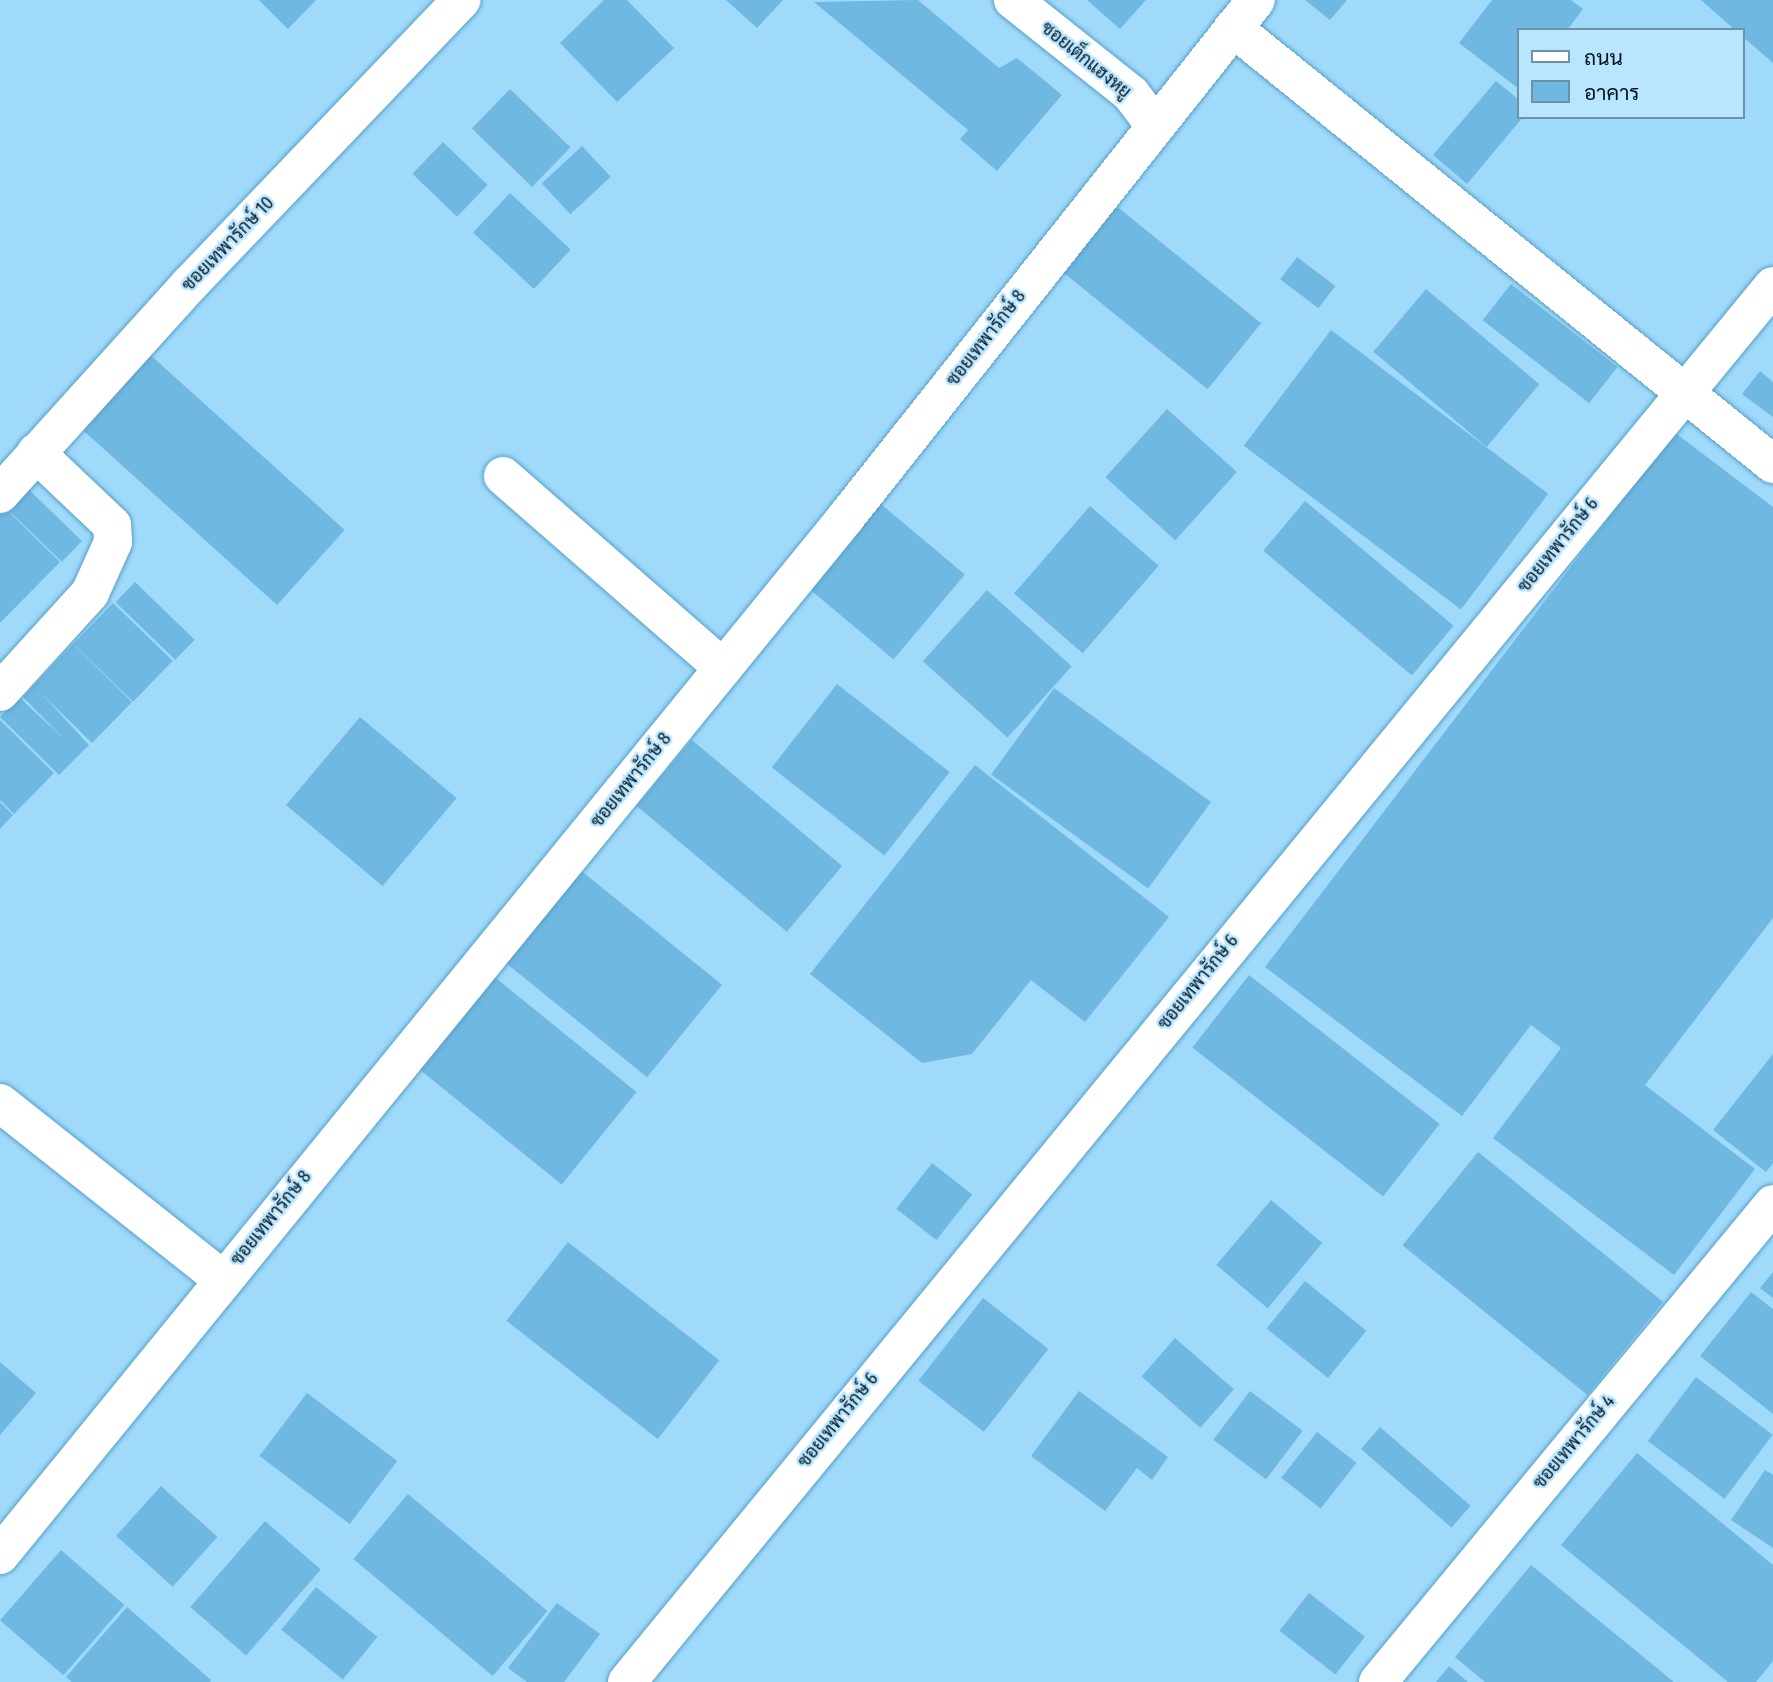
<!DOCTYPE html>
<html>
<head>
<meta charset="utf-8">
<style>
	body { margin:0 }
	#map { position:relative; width:1773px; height:1682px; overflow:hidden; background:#a0dafb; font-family:"Fira Sans Condensed",Sarabun,sans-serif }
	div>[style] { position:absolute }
	.building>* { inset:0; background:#6fb8e1; transform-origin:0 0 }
	.roads { filter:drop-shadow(0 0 2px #57a0c8) drop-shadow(0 0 2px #57a0c8) }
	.minor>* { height:38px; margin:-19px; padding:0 19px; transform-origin:19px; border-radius:19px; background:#fff }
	span { translate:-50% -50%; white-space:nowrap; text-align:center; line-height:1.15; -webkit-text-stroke:5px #bae5fe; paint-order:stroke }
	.street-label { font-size:18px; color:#00141f }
	.legend { position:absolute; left:1517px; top:28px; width:228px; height:91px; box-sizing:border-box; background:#bae5fe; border:2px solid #7091a5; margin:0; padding:9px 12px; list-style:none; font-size:21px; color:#00141f }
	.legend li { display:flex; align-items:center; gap:14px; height:35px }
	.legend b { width:35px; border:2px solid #7091a5 }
</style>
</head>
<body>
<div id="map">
	<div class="building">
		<i style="clip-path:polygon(259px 0,316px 0,288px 29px)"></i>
		<i style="clip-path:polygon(604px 0,627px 0,674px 48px,617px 102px,560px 43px)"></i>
		<i style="clip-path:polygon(726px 0,783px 0,757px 28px)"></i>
		<i style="clip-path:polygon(918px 0,999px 68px,1017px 58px,1062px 95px,997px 171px,960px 139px,968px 130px,814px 2px)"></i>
		<i style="clip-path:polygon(1087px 0,1146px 0,1120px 29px)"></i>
		<i style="clip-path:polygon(1305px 0,1347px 0,1330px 20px)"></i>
		<i style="clip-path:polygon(1492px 0,1571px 0,1583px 9px,1567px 30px,1519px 30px,1519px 89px,1459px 43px)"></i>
		<i style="clip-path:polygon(1701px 0,1773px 0,1773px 63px,1743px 37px,1743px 30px,1735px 30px)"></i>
		<i style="clip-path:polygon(1496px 81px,1519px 100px,1523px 117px,1467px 184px,1433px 155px)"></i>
		<i style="left:510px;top:89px;width:84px;height:55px;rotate:44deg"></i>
		<i style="left:443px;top:142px;width:62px;height:44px;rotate:44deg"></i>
		<i style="left:582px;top:146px;width:42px;height:55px;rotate:47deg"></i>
		<i style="left:510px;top:193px;width:83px;height:54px;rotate:43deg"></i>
		<i style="left:1115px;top:205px;width:188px;height:85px;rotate:39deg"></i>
		<i style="left:1297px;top:257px;width:48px;height:28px;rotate:37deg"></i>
		<i style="left:1511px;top:284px;width:135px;height:46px;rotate:38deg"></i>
		<i style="left:1426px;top:289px;width:148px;height:82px;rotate:40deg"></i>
		<i style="left:1331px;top:330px;width:272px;height:145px;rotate:37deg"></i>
		<i style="left:147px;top:352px;width:266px;height:101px;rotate:42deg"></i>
		<i style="clip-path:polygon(1760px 371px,1773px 382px,1773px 417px,1742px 394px)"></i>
		<i style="left:1167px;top:409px;width:94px;height:92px;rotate:42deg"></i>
		<i style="clip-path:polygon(1674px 432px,1773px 507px,1773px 918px,1645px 1085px,1755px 1169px,1674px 1275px,1493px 1138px,1561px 1048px,1531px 1025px,1462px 1116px,1265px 967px)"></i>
		<i style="left:23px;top:484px;width:82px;height:29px;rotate:44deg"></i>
		<i style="left:876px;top:500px;width:116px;height:111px;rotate:40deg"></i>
		<i style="left:1305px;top:501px;width:194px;height:65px;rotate:40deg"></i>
		<i style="clip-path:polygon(0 503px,60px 562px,0 623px)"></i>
		<i style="left:1090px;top:506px;width:91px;height:116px;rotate:41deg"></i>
		<i style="left:135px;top:582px;width:83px;height:28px;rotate:44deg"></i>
		<i style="left:987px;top:590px;width:114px;height:96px;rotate:42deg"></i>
		<i style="left:113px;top:603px;width:83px;height:57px;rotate:44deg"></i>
		<i style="clip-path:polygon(73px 644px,132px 702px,92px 743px,41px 693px,89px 745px,59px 775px,0 717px,19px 697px,64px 739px,23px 697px)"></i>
		<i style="left:837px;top:684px;width:143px;height:106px;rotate:38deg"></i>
		<i style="left:1054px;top:688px;width:194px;height:107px;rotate:36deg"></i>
		<i style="left:360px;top:717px;width:126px;height:115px;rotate:40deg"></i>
		<i style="clip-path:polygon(0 720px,54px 773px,14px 814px,0 800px)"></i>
		<i style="left:692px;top:740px;width:196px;height:86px;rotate:40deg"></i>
		<i style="clip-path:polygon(975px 765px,1169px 917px,1085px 1022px,1031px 980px,972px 1054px,922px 1063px,810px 974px)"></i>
		<i style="clip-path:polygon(0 802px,13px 815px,0 829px)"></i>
		<i style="left:579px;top:869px;width:184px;height:119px;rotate:39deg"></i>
		<i style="left:492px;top:975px;width:186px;height:119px;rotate:39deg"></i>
		<i style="left:1249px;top:975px;width:242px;height:92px;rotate:38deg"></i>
		<i style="clip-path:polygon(1773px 1054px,1773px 1163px,1766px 1172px,1713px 1130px)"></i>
		<i style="left:1478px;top:1152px;width:238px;height:120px;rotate:39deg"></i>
		<i style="left:932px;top:1163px;width:51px;height:58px;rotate:38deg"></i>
		<i style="left:1271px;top:1200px;width:67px;height:85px;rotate:40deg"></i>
		<i style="left:568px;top:1242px;width:192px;height:100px;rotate:38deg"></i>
		<i style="clip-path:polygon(1773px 1272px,1773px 1298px,1760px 1288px)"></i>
		<i style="left:1305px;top:1281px;width:79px;height:61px;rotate:39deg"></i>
		<i style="clip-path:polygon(1751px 1292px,1773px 1309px,1773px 1414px,1700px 1356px)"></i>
		<i style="left:983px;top:1298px;width:83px;height:105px;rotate:38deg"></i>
		<i style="left:1175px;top:1338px;width:78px;height:51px;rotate:41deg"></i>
		<i style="clip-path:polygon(0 1362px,36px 1393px,0 1435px)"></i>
		<i style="left:1696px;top:1377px;width:96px;height:80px;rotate:37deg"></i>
		<i style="clip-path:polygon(1079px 1391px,1168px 1457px,1152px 1480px,1137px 1468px,1105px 1511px,1031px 1456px)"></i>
		<i style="left:1250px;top:1391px;width:66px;height:61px;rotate:37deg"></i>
		<i style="left:307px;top:1393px;width:113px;height:79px;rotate:37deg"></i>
		<i style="left:1380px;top:1427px;width:120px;height:29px;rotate:41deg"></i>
		<i style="left:1317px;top:1432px;width:50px;height:58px;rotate:38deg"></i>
		<i style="clip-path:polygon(1637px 1453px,1773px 1565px,1773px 1661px,1756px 1682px,1728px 1682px,1561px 1545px)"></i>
		<i style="clip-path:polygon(1765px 1470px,1773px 1475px,1773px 1548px,1731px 1520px)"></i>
		<i style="left:161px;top:1486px;width:76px;height:67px;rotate:42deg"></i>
		<i style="left:408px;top:1494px;width:182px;height:85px;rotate:40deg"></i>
		<i style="left:265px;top:1521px;width:74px;height:114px;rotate:41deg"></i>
		<i style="left:61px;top:1550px;width:84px;height:93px;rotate:41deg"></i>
		<i style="clip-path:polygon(1531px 1565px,1674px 1682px,1485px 1682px,1455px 1657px)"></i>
		<i style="left:316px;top:1587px;width:79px;height:55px;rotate:39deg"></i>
		<i style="left:1309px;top:1593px;width:71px;height:48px;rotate:38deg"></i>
		<i style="clip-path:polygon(557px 1603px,600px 1634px,564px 1682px,527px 1682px,508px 1668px)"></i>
		<i style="clip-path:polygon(127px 1607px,211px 1680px,210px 1682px,72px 1682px,66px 1677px)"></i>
		<i style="clip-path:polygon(1449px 1666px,1468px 1682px,1436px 1682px)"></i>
	</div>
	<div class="roads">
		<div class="minor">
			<i style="left:1013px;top:0;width:151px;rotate:38.5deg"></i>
			<i style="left:1131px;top:94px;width:38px;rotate:53deg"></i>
			<i style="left:1233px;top:28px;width:694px;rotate:38.92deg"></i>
			<i style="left:503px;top:476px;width:292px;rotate:41.1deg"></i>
			<i style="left:0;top:494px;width:283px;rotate:-47.9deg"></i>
			<i style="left:190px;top:284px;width:393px;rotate:-46.3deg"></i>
			<i style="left:0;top:692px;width:134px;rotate:-47.7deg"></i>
			<i style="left:90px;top:593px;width:56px;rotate:-65.7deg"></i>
			<i style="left:113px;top:542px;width:17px;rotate:-93deg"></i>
			<i style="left:112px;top:525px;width:105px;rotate:-136.5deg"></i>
			<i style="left:0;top:1103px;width:283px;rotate:38.4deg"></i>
			<i style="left:0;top:1555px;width:1340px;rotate:-50.81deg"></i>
			<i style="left:847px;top:516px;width:658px;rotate:-51.6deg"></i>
			<i style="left:627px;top:1682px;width:1806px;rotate:-50.62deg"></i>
			<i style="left:1378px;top:1682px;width:620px;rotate:-50.43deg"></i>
		</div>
	</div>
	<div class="street-label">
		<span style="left:1086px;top:60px;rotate:39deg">ซอยเต็กแฮงหยู</span>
		<span style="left:228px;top:244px;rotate:-46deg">ซอยเทพารักษ์ 10</span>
		<span style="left:986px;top:338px;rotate:-52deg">ซอยเทพารักษ์ 8</span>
		<span style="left:1558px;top:545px;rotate:-51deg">ซอยเทพารักษ์ 6</span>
		<span style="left:631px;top:780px;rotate:-51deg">ซอยเทพารักษ์ 8</span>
		<span style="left:1198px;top:982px;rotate:-51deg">ซอยเทพารักษ์ 6</span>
		<span style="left:271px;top:1218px;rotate:-51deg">ซอยเทพารักษ์ 8</span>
		<span style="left:838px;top:1420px;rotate:-51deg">ซอยเทพารักษ์ 6</span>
		<span style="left:1574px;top:1442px;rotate:-50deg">ซอยเทพารักษ์ 4</span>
	</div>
	<ul class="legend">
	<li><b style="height:9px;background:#fff"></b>ถนน</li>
	<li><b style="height:19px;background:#6fb8e1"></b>อาคาร</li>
	</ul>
</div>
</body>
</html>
